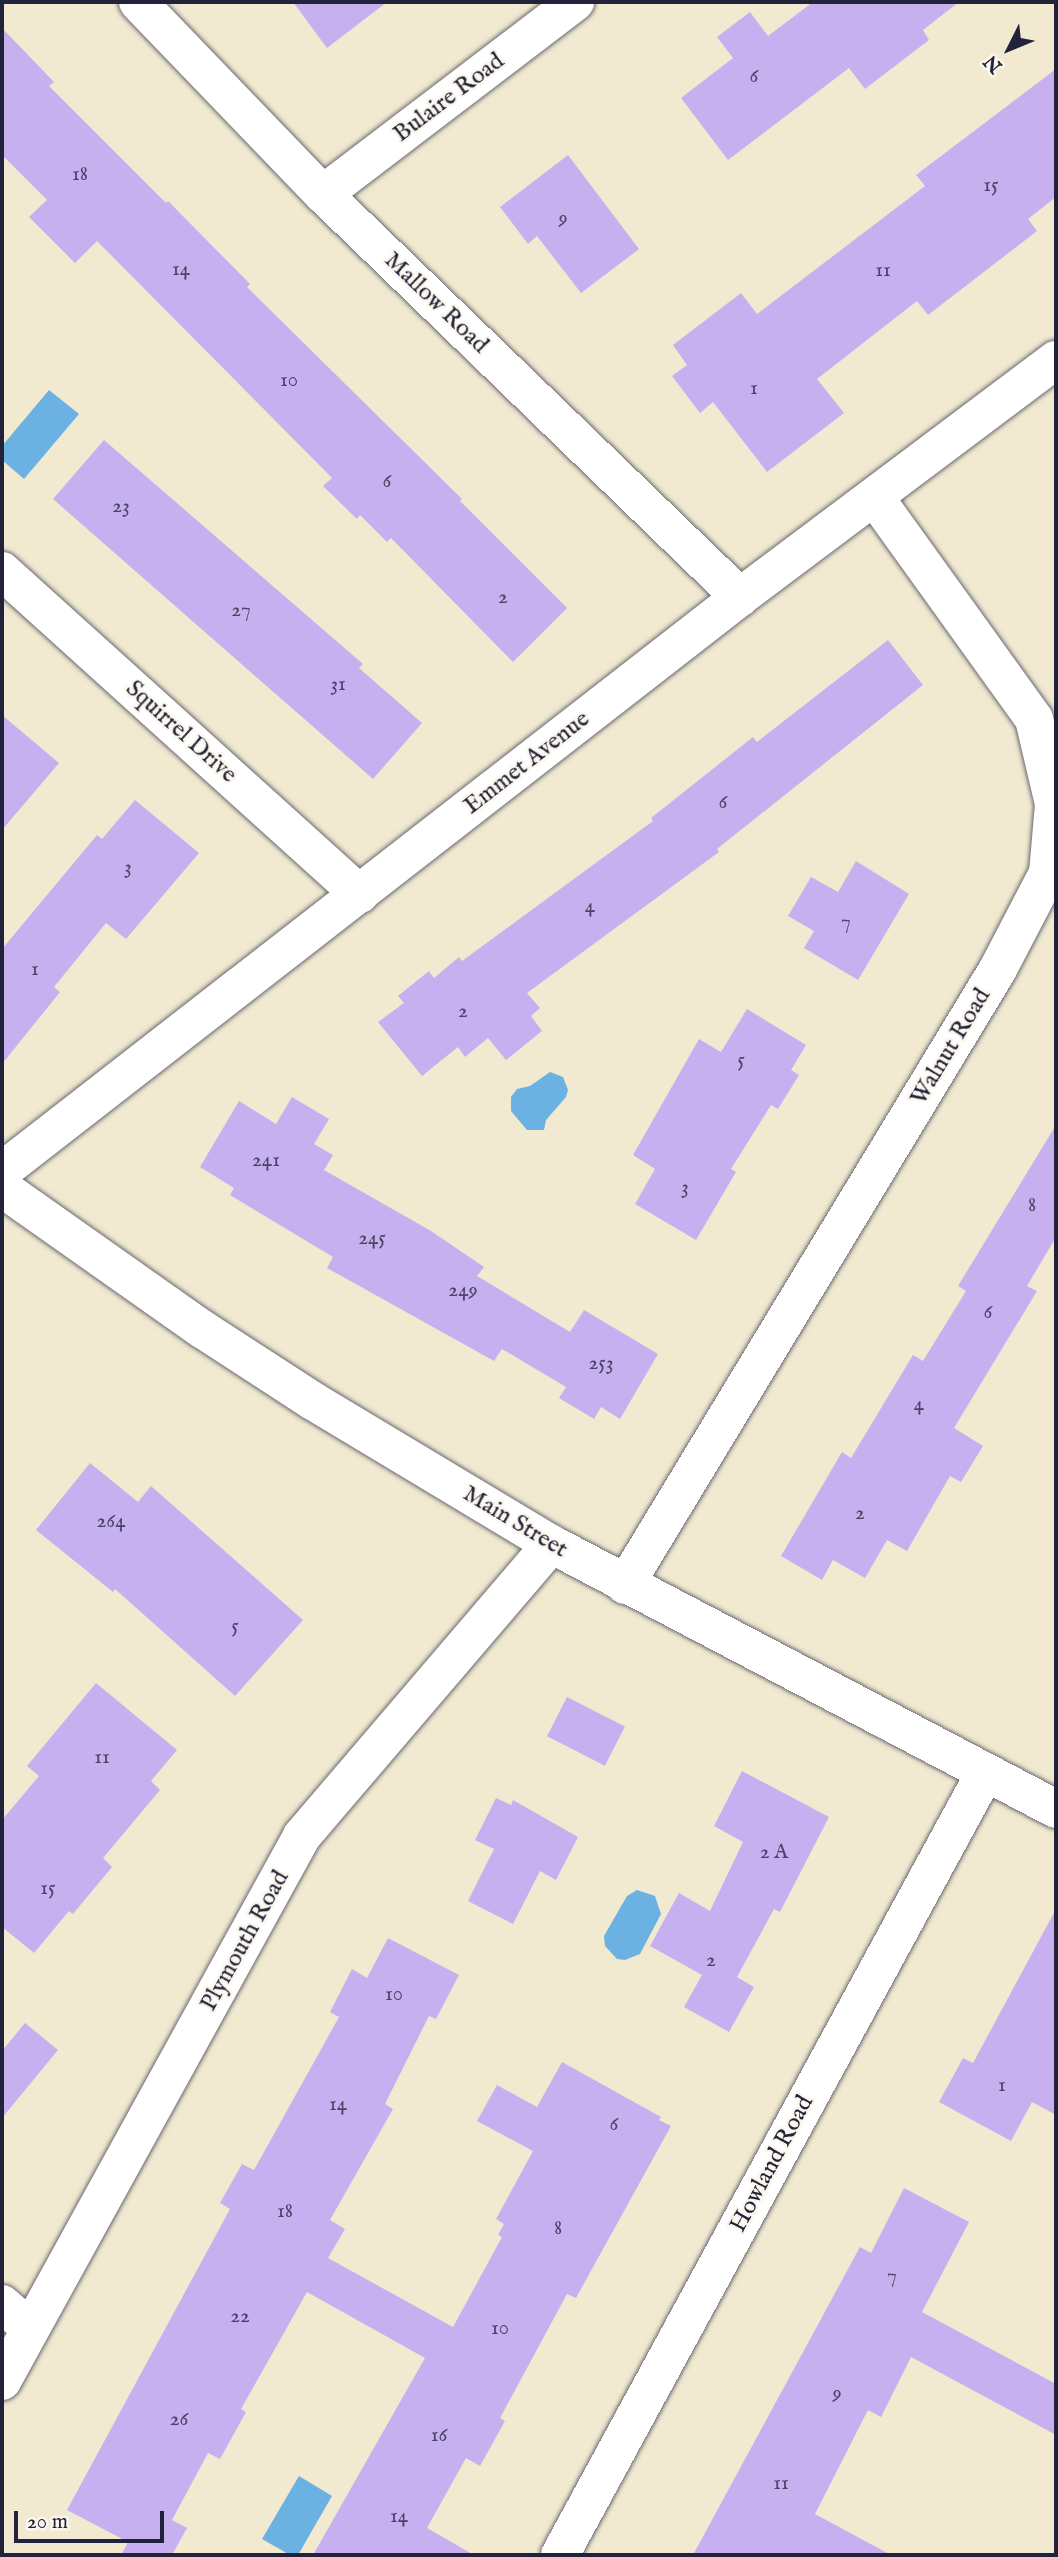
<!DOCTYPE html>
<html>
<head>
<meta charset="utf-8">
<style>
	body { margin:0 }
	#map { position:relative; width:1058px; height:2557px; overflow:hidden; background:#f1ead1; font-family:"IM FELL English",serif }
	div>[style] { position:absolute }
	.water>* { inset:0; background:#6bb1e2 }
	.building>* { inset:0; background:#c7b0f0; transform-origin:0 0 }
	.roads { filter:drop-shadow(0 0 2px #6a6870) drop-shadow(0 0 2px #6a6870) }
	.street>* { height:38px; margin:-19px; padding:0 19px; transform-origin:19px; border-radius:19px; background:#fff }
	.secondary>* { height:38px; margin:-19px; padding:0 19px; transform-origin:19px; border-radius:19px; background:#fff }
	span { translate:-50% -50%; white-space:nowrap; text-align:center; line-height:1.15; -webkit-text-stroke:5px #fbf7ec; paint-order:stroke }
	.number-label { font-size:21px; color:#4b4668 }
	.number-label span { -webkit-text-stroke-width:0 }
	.street-label { font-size:24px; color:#22223b }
	.frame { position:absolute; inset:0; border:4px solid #22223b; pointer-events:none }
	.north { position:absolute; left:974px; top:14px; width:70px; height:70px; -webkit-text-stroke:5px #fbf7ec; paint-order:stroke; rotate:227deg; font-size:19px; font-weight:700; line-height:28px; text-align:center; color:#22223b }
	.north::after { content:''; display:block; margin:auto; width:24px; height:32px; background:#22223b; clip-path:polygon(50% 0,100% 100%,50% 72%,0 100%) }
	.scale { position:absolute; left:14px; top:2511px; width:150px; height:32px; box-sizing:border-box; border:4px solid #22223b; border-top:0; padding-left:9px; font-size:21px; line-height:24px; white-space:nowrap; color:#22223b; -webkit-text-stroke:5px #fbf7ec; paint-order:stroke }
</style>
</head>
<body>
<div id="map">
	<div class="water">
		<i style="clip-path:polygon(49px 390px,79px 414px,24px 479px,2px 460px,2px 446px)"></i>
		<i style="clip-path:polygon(550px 1072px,563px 1077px,568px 1090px,566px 1097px,546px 1120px,544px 1130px,527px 1130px,511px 1111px,511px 1097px,517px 1089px,530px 1086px)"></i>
		<i style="clip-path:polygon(637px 1890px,655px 1896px,661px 1914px,640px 1954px,625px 1960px,617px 1959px,605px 1946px,604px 1936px,627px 1896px)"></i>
		<i style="clip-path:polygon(299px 2476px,332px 2496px,298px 2555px,290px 2555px,262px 2539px)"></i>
	</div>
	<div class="building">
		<i style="clip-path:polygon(293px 2px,387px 2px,327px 48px)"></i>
		<i style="clip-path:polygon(813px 2px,959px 2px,923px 30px,929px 40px,865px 89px,849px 68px,728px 160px,681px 98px,733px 58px,717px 37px,750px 12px,768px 36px)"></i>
		<i style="clip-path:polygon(2px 28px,54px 82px,49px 86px,166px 203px,168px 201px,250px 284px,247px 287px,462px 499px,460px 501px,567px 608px,513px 662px,391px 538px,387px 542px,360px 515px,357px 519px,323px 486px,332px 478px,97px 241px,75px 263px,29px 217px,47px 200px,2px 155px)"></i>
		<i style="clip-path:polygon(1056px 69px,1056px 197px,1028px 219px,1037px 231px,928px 315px,917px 301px,817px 379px,844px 413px,767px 472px,713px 402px,700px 413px,672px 376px,687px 365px,673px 345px,741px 293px,757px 314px,925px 186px,916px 175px)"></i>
		<i style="clip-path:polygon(568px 155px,639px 249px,581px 293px,537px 236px,528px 244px,500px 207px)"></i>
		<i style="clip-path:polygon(104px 440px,363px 664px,359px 668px,422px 723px,373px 779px,53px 499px)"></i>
		<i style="clip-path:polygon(888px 640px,923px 685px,717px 849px,719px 852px,527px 993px,540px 1008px,531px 1016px,542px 1031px,506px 1060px,488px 1038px,465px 1057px,458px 1047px,422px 1076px,378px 1022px,404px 1003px,398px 996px,429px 971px,434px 978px,459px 957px,462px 961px,653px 821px,651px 818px,753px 737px,757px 742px)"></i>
		<i style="clip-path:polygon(2px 715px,59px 763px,2px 830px)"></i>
		<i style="clip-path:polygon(135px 800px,199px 853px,126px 939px,106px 923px,54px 987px,60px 992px,2px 1064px,2px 949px,97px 835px,102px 839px)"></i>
		<i style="clip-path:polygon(856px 861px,909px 894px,858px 980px,804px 948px,814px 931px,788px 916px,811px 877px,838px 892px)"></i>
		<i style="clip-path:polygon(747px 1009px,806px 1045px,791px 1070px,799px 1075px,778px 1109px,771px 1105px,731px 1169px,736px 1172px,696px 1240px,635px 1204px,655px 1169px,633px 1155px,699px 1039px,721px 1052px)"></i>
		<i style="clip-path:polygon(292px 1097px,329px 1119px,314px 1144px,333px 1155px,324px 1170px,431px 1231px,484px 1267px,477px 1276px,570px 1332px,584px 1310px,658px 1354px,620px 1419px,601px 1407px,594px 1419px,559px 1398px,566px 1387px,502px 1349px,494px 1361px,327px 1268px,333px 1257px,230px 1195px,234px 1188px,200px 1167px,239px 1101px,276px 1124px)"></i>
		<i style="clip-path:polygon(1056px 1125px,1056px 1237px,1027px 1286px,1037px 1291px,954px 1428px,983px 1446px,961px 1482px,950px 1476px,907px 1551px,887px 1540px,865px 1578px,833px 1560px,822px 1580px,781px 1556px,842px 1452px,851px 1458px,913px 1355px,923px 1361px,966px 1291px,958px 1286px)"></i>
		<i style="clip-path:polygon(90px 1463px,138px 1502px,151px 1486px,303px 1620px,235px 1696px,115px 1589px,113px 1592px,36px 1530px)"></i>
		<i style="clip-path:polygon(96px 1683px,177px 1750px,151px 1781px,160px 1790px,103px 1858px,112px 1867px,73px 1914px,69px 1911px,34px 1953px,2px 1927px,2px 1820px,39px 1776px,27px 1766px)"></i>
		<i style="left:567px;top:1697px;width:65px;height:44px;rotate:27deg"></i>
		<i style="clip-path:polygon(742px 1771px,829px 1817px,780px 1912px,774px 1909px,737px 1977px,754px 1987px,729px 2032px,684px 2007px,702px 1975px,650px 1946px,679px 1893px,710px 1911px,743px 1842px,714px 1826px)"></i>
		<i style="clip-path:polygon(496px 1798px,511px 1805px,513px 1800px,578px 1837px,556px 1880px,540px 1871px,513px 1924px,468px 1901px,494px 1849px,475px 1840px)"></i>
		<i style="clip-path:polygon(1056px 1909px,1056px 2115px,1032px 2102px,1011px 2141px,939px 2102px,963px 2058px,973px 2063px)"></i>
		<i style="clip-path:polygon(388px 1938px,459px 1975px,436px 2019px,429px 2016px,385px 2104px,393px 2109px,330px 2220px,345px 2229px,328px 2258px,453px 2327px,502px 2237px,498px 2235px,504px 2224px,496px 2219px,533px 2151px,477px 2121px,497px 2085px,537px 2107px,562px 2062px,661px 2117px,659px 2120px,671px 2126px,576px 2298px,567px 2294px,500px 2418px,505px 2421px,480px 2466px,466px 2458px,427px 2528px,474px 2555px,313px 2555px,425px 2358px,307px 2292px,241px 2409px,246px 2412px,220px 2459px,208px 2453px,172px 2520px,187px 2528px,172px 2555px,121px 2555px,128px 2542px,67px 2510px,230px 2209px,220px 2203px,242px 2164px,254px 2170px,339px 2017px,330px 2012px,352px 1969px,367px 1978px)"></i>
		<i style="clip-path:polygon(25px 2023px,58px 2050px,2px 2118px,2px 2051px)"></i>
		<i style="clip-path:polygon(904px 2188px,969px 2222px,922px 2312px,1056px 2384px,1056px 2435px,911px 2357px,881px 2417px,868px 2410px,815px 2514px,891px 2555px,693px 2555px,860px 2247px,871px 2253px)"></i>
	</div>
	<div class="roads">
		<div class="street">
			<i style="left:138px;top:2px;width:267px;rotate:46.1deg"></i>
			<i style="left:323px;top:194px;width:580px;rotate:44.02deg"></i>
			<i style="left:323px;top:194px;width:317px;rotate:-37.3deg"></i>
			<i style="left:2px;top:571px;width:482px;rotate:42.1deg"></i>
			<i style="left:2px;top:1171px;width:935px;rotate:-37.87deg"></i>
			<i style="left:740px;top:597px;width:395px;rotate:-36.9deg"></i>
			<i style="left:625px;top:1585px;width:720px;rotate:-58.8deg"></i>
			<i style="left:998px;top:969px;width:108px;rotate:-62.5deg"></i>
			<i style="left:1048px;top:873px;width:69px;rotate:-85deg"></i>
			<i style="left:1054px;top:804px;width:87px;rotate:-103.2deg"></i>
			<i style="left:1034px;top:719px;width:272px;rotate:-125.7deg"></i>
			<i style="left:2px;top:2304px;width:37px;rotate:41deg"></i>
			<i style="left:2px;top:2381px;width:622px;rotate:-61.17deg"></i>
			<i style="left:302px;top:1836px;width:384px;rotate:-49.5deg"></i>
			<i style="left:560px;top:2555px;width:890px;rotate:-61.48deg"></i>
		</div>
		<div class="secondary">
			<i style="left:2px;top:1188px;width:245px;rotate:35.2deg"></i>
			<i style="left:202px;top:1329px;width:132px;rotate:33deg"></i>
			<i style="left:313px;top:1401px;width:278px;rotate:31deg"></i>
			<i style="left:551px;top:1544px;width:570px;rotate:27.69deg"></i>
		</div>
	</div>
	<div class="number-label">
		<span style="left:754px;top:77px">6</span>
		<span style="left:80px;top:175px">18</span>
		<span style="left:991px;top:186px">15</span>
		<span style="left:563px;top:219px">9</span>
		<span style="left:181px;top:270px">14</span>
		<span style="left:883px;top:271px">11</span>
		<span style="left:289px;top:381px">10</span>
		<span style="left:754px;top:389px">1</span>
		<span style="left:387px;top:482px">6</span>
		<span style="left:121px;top:507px">23</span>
		<span style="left:503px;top:598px">2</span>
		<span style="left:241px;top:611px">27</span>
		<span style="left:338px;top:685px">31</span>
		<span style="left:723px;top:803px">6</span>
		<span style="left:128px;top:868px">3</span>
		<span style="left:590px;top:907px">4</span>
		<span style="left:846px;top:923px">7</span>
		<span style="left:35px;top:970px">1</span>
		<span style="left:463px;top:1012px">2</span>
		<span style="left:741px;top:1061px">5</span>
		<span style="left:266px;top:1161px">241</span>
		<span style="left:685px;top:1188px">3</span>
		<span style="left:1032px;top:1206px">8</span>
		<span style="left:372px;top:1239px">245</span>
		<span style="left:463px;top:1291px">249</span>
		<span style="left:988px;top:1313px">6</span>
		<span style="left:601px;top:1364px">253</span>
		<span style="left:919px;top:1405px">4</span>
		<span style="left:860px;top:1514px">2</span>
		<span style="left:111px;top:1522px">264</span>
		<span style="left:235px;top:1627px">5</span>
		<span style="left:102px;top:1758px">11</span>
		<span style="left:774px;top:1853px">2 A</span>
		<span style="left:48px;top:1889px">15</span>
		<span style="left:711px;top:1961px">2</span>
		<span style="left:394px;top:1995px">10</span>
		<span style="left:1002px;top:2086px">1</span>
		<span style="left:338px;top:2105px">14</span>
		<span style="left:614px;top:2125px">6</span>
		<span style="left:285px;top:2212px">18</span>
		<span style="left:558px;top:2229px">8</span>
		<span style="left:892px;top:2277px">7</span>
		<span style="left:240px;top:2317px">22</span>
		<span style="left:500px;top:2329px">10</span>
		<span style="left:837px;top:2394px">9</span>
		<span style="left:179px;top:2420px">26</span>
		<span style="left:439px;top:2436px">16</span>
		<span style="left:781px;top:2484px">11</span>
		<span style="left:399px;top:2517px">14</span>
	</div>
	<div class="street-label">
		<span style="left:449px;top:98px;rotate:-37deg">Bulaire Road</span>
		<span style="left:436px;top:303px;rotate:44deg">Mallow Road</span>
		<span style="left:181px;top:732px;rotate:42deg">Squirrel Drive</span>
		<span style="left:527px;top:763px;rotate:-38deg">Emmet Avenue</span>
		<span style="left:951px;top:1047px;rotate:-59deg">Walnut Road</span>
		<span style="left:515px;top:1522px;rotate:31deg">Main Street</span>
		<span style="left:245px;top:1941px;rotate:-61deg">Plymouth Road</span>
		<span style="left:772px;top:2164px;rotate:-62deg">Howland Road</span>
	</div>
	<div class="frame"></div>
	<div class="north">N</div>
	<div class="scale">20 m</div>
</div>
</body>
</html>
